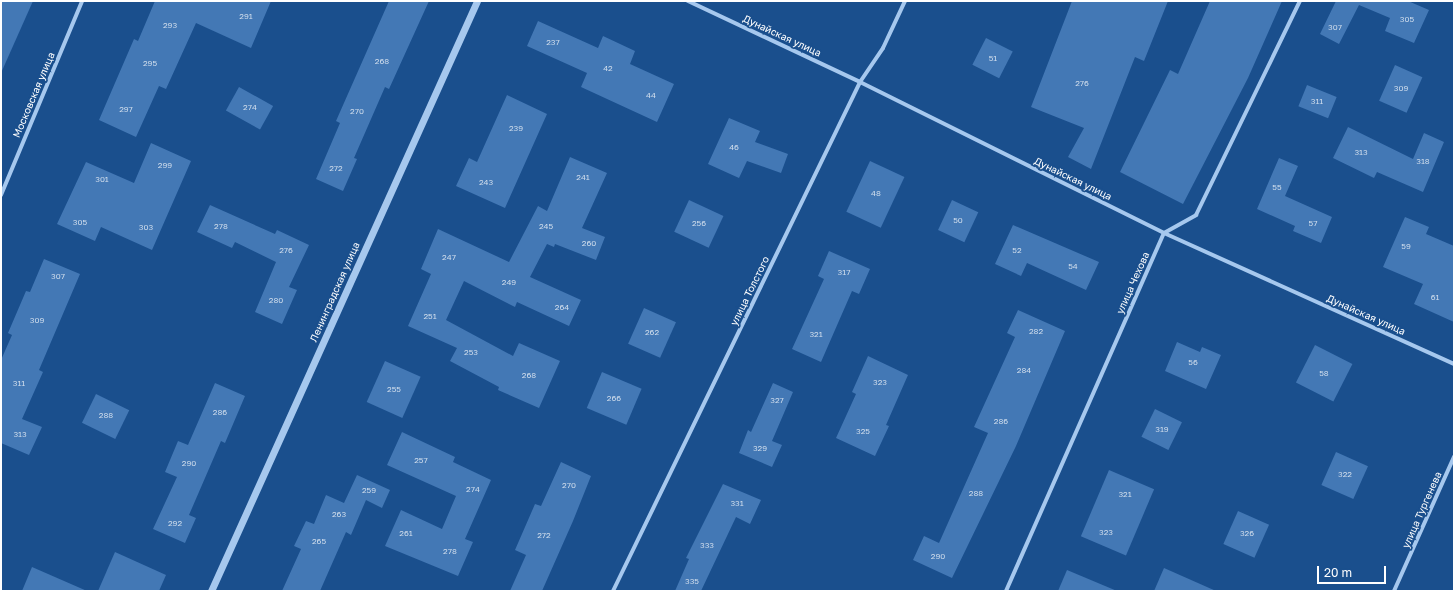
<!DOCTYPE html>
<html>
<head>
<meta charset="utf-8">
<style>
	body { margin:0 }
	#map { position:relative; width:1455px; height:592px; overflow:hidden; background:#1a4f8d; font-family:"Golos Text",sans-serif }
	div>[style] { position:absolute }
	.building>* { inset:0; background:#4378b5; transform-origin:0 0 }
	.minor>* { height:4px; margin:-2px; padding:0 2px; transform-origin:2px; border-radius:2px; background:#a6c8ee }
	.tertiary>* { height:7px; margin:-3.5px; padding:0 3.5px; transform-origin:3.5px; border-radius:3.5px; background:#a6c8ee }
	span { translate:-50% -50%; white-space:nowrap; text-align:center; line-height:1.15; -webkit-text-stroke:3.5px #1a4f8d; paint-order:stroke }
	.number-label { font-size:8px; color:#d0ddec }
	.number-label span { -webkit-text-stroke-width:0 }
	.street-label { font-size:10px; color:#fff }
	.frame { position:absolute; inset:0; border:2px solid #fff; pointer-events:none }
	.scale { position:absolute; left:1317px; top:566px; width:69px; height:18px; box-sizing:border-box; border:2px solid #fff; border-top:0; padding-left:5px; font-size:12px; line-height:14px; white-space:nowrap; color:#fff; -webkit-text-stroke:3px #1a4f8d; paint-order:stroke }
</style>
</head>
<body>
<div id="map">
	<div class="building">
		<i style="clip-path:polygon(1px 1px,33px 1px,1px 73px)"></i>
		<i style="clip-path:polygon(155px 1px,271px 1px,251px 48px,196px 23px,166px 89px,159px 86px,136px 137px,99px 120px,134px 39px,138px 41px)"></i>
		<i style="clip-path:polygon(389px 1px,429px 1px,389px 89px,385px 87px,354px 158px,357px 159px,343px 191px,316px 179px,340px 123px,336px 121px)"></i>
		<i style="clip-path:polygon(1072px 1px,1168px 1px,1144px 61px,1135px 57px,1091px 169px,1068px 157px,1084px 128px,1031px 107px)"></i>
		<i style="clip-path:polygon(1210px 1px,1282px 1px,1248px 78px,1183px 204px,1120px 172px,1170px 70px,1178px 74px)"></i>
		<i style="clip-path:polygon(1336px 1px,1408px 1px,1429px 10px,1414px 43px,1385px 31px,1390px 18px,1359px 5px,1339px 44px,1320px 34px)"></i>
		<i style="clip-path:polygon(538px 21px,598px 48px,603px 36px,635px 51px,630px 64px,674px 84px,657px 122px,581px 87px,587px 73px,527px 46px)"></i>
		<i style="left:986px;top:38px;width:30px;height:30px;rotate:27deg"></i>
		<i style="left:1395px;top:65px;width:30px;height:39px;rotate:24deg"></i>
		<i style="left:1307px;top:85px;width:32px;height:23px;rotate:22deg"></i>
		<i style="left:239px;top:87px;width:39px;height:27px;rotate:29deg"></i>
		<i style="clip-path:polygon(507px 95px,547px 114px,505px 208px,456px 186px,469px 158px,477px 162px)"></i>
		<i style="clip-path:polygon(729px 118px,760px 131px,755px 142px,788px 154px,781px 173px,747px 161px,739px 178px,708px 164px)"></i>
		<i style="clip-path:polygon(1348px 127px,1413px 159px,1424px 133px,1444px 142px,1423px 192px,1377px 172px,1374px 178px,1333px 158px)"></i>
		<i style="clip-path:polygon(151px 143px,191px 161px,152px 250px,101px 227px,95px 241px,57px 224px,86px 162px,134px 183px)"></i>
		<i style="clip-path:polygon(570px 157px,607px 173px,582px 228px,605px 237px,596px 260px,555px 244px,554px 247px,547px 244px,530px 277px,581px 300px,569px 326px,517px 302px,515px 307px,464px 281px,446px 320px,513px 356px,519px 343px,560px 361px,539px 408px,498px 390px,499px 387px,450px 361px,457px 348px,408px 326px,431px 274px,421px 269px,438px 229px,509px 262px,538px 206px,547px 211px)"></i>
		<i style="clip-path:polygon(1279px 158px,1298px 166px,1285px 196px,1332px 217px,1321px 243px,1293px 231px,1295px 226px,1257px 209px)"></i>
		<i style="left:870px;top:161px;width:38px;height:56px;rotate:25deg"></i>
		<i style="left:689px;top:200px;width:38px;height:35px;rotate:25deg"></i>
		<i style="left:952px;top:200px;width:29px;height:33px;rotate:25deg"></i>
		<i style="clip-path:polygon(210px 205px,275px 234px,277px 230px,309px 245px,289px 287px,297px 290px,282px 324px,255px 312px,276px 262px,235px 242px,232px 248px,197px 232px)"></i>
		<i style="clip-path:polygon(1405px 217px,1429px 227px,1426px 234px,1454px 246px,1454px 322px,1414px 304px,1423px 284px,1383px 267px)"></i>
		<i style="clip-path:polygon(1013px 225px,1099px 262px,1086px 290px,1027px 263px,1021px 276px,995px 264px)"></i>
		<i style="clip-path:polygon(829px 251px,870px 269px,859px 294px,852px 291px,821px 362px,792px 349px,824px 279px,818px 276px)"></i>
		<i style="clip-path:polygon(44px 259px,80px 274px,39px 370px,43px 372px,22px 419px,42px 427px,29px 455px,1px 443px,1px 360px,12px 335px,8px 333px,26px 291px,30px 292px)"></i>
		<i style="left:644px;top:308px;width:35px;height:39px;rotate:24deg"></i>
		<i style="clip-path:polygon(1018px 310px,1065px 331px,1016px 446px,952px 578px,913px 560px,924px 536px,939px 543px,988px 433px,974px 427px,1015px 337px,1007px 333px)"></i>
		<i style="clip-path:polygon(1177px 342px,1200px 352px,1202px 347px,1221px 355px,1206px 389px,1165px 371px)"></i>
		<i style="left:1315px;top:345px;width:42px;height:42px;rotate:27deg"></i>
		<i style="clip-path:polygon(868px 356px,908px 375px,886px 425px,889px 426px,875px 456px,836px 438px,856px 394px,852px 392px)"></i>
		<i style="left:385px;top:361px;width:39px;height:45px;rotate:24deg"></i>
		<i style="left:602px;top:372px;width:43px;height:39px;rotate:23deg"></i>
		<i style="clip-path:polygon(215px 383px,245px 396px,225px 443px,221px 441px,189px 515px,196px 518px,185px 543px,153px 529px,177px 477px,165px 472px,178px 441px,188px 445px)"></i>
		<i style="clip-path:polygon(773px 383px,793px 392px,772px 441px,782px 445px,772px 467px,739px 453px,748px 430px,751px 432px)"></i>
		<i style="left:96px;top:394px;width:37px;height:32px;rotate:26deg"></i>
		<i style="left:1155px;top:409px;width:30px;height:31px;rotate:26deg"></i>
		<i style="clip-path:polygon(402px 432px,455px 457px,453px 462px,491px 480px,465px 539px,473px 542px,458px 576px,385px 546px,401px 510px,442px 529px,456px 496px,387px 465px)"></i>
		<i style="left:1336px;top:452px;width:35px;height:36px;rotate:24deg"></i>
		<i style="clip-path:polygon(561px 462px,591px 476px,573px 521px,542px 591px,510px 591px,526px 555px,515px 550px,535px 504px,541px 506px)"></i>
		<i style="left:1109px;top:470px;width:49px;height:72px;rotate:23deg"></i>
		<i style="clip-path:polygon(357px 475px,390px 490px,382px 508px,366px 500px,351px 535px,346px 532px,320px 591px,282px 591px,301px 549px,294px 546px,306px 521px,314px 524px,326px 495px,344px 503px)"></i>
		<i style="clip-path:polygon(723px 484px,761px 500px,750px 524px,736px 517px,701px 591px,675px 591px,689px 559px,686px 558px)"></i>
		<i style="left:1238px;top:511px;width:34px;height:36px;rotate:24deg"></i>
		<i style="clip-path:polygon(115px 552px,166px 575px,159px 591px,98px 591px)"></i>
		<i style="clip-path:polygon(32px 567px,87px 591px,22px 591px)"></i>
		<i style="clip-path:polygon(1164px 568px,1216px 591px,1154px 591px)"></i>
		<i style="clip-path:polygon(1067px 570px,1117px 591px,1058px 591px)"></i>
	</div>
	<div class="minor">
		<i style="left:688px;top:1px;width:190px;rotate:25.2deg"></i>
		<i style="left:860px;top:82px;width:339px;rotate:26.4deg"></i>
		<i style="left:1164px;top:233px;width:318px;rotate:24.3deg"></i>
		<i style="left:1px;top:195px;width:210px;rotate:-67.3deg"></i>
		<i style="left:613px;top:591px;width:566px;rotate:-64.11deg"></i>
		<i style="left:860px;top:82px;width:41px;rotate:-55.9deg"></i>
		<i style="left:883px;top:48px;width:52px;rotate:-64.9deg"></i>
		<i style="left:1006px;top:591px;width:391px;rotate:-66.2deg"></i>
		<i style="left:1164px;top:233px;width:37px;rotate:-29deg"></i>
		<i style="left:1196px;top:215px;width:238px;rotate:-64.1deg"></i>
		<i style="left:1394px;top:591px;width:147px;rotate:-65.9deg"></i>
	</div>
	<div class="tertiary">
		<i style="left:211px;top:591px;width:647px;rotate:-65.73deg"></i>
	</div>
	<div class="number-label">
		<span style="left:246px;top:17px">291</span>
		<span style="left:1407px;top:20px">305</span>
		<span style="left:170px;top:26px">293</span>
		<span style="left:1335px;top:28px">307</span>
		<span style="left:553px;top:43px">237</span>
		<span style="left:993px;top:59px">51</span>
		<span style="left:382px;top:62px">268</span>
		<span style="left:150px;top:64px">295</span>
		<span style="left:608px;top:69px">42</span>
		<span style="left:1082px;top:84px">276</span>
		<span style="left:1401px;top:89px">309</span>
		<span style="left:651px;top:96px">44</span>
		<span style="left:1317px;top:102px">311</span>
		<span style="left:250px;top:108px">274</span>
		<span style="left:126px;top:110px">297</span>
		<span style="left:357px;top:112px">270</span>
		<span style="left:516px;top:129px">239</span>
		<span style="left:734px;top:148px">46</span>
		<span style="left:1361px;top:153px">313</span>
		<span style="left:1423px;top:162px">318</span>
		<span style="left:165px;top:166px">299</span>
		<span style="left:336px;top:169px">272</span>
		<span style="left:583px;top:178px">241</span>
		<span style="left:102px;top:180px">301</span>
		<span style="left:486px;top:183px">243</span>
		<span style="left:1277px;top:188px">55</span>
		<span style="left:876px;top:194px">48</span>
		<span style="left:958px;top:221px">50</span>
		<span style="left:80px;top:223px">305</span>
		<span style="left:699px;top:224px">256</span>
		<span style="left:1313px;top:224px">57</span>
		<span style="left:221px;top:227px">278</span>
		<span style="left:546px;top:227px">245</span>
		<span style="left:146px;top:228px">303</span>
		<span style="left:589px;top:244px">260</span>
		<span style="left:1406px;top:247px">59</span>
		<span style="left:286px;top:251px">276</span>
		<span style="left:1017px;top:251px">52</span>
		<span style="left:449px;top:258px">247</span>
		<span style="left:1073px;top:267px">54</span>
		<span style="left:844px;top:273px">317</span>
		<span style="left:58px;top:277px">307</span>
		<span style="left:509px;top:283px">249</span>
		<span style="left:1435px;top:298px">61</span>
		<span style="left:276px;top:301px">280</span>
		<span style="left:562px;top:308px">264</span>
		<span style="left:430px;top:317px">251</span>
		<span style="left:37px;top:321px">309</span>
		<span style="left:1036px;top:332px">282</span>
		<span style="left:652px;top:333px">262</span>
		<span style="left:816px;top:335px">321</span>
		<span style="left:471px;top:353px">253</span>
		<span style="left:1193px;top:363px">56</span>
		<span style="left:1024px;top:371px">284</span>
		<span style="left:1324px;top:374px">58</span>
		<span style="left:529px;top:376px">268</span>
		<span style="left:880px;top:383px">323</span>
		<span style="left:19px;top:384px">311</span>
		<span style="left:394px;top:390px">255</span>
		<span style="left:614px;top:399px">266</span>
		<span style="left:777px;top:401px">327</span>
		<span style="left:220px;top:413px">286</span>
		<span style="left:106px;top:416px">288</span>
		<span style="left:1001px;top:422px">286</span>
		<span style="left:1162px;top:430px">319</span>
		<span style="left:863px;top:432px">325</span>
		<span style="left:20px;top:435px">313</span>
		<span style="left:760px;top:449px">329</span>
		<span style="left:421px;top:461px">257</span>
		<span style="left:189px;top:464px">290</span>
		<span style="left:1345px;top:475px">322</span>
		<span style="left:569px;top:486px">270</span>
		<span style="left:473px;top:490px">274</span>
		<span style="left:369px;top:491px">259</span>
		<span style="left:976px;top:494px">288</span>
		<span style="left:1125px;top:495px">321</span>
		<span style="left:737px;top:504px">331</span>
		<span style="left:339px;top:515px">263</span>
		<span style="left:175px;top:524px">292</span>
		<span style="left:1106px;top:533px">323</span>
		<span style="left:406px;top:534px">261</span>
		<span style="left:1247px;top:534px">326</span>
		<span style="left:544px;top:536px">272</span>
		<span style="left:319px;top:542px">265</span>
		<span style="left:707px;top:546px">333</span>
		<span style="left:450px;top:552px">278</span>
		<span style="left:938px;top:557px">290</span>
		<span style="left:692px;top:582px">335</span>
	</div>
	<div class="street-label">
		<span style="left:782px;top:36px;rotate:25deg">Дунайская улица</span>
		<span style="left:34px;top:95px;rotate:-67deg">Московская улица</span>
		<span style="left:1073px;top:179px;rotate:26deg">Дунайская улица</span>
		<span style="left:1133px;top:283px;rotate:-66deg">улица Чехова</span>
		<span style="left:750px;top:291px;rotate:-64deg">улица Толстого</span>
		<span style="left:335px;top:292px;rotate:-66deg">Ленинградская улица</span>
		<span style="left:1366px;top:315px;rotate:24deg">Дунайская улица</span>
		<span style="left:1422px;top:510px;rotate:-66deg">улица Тургенева</span>
	</div>
	<div class="frame"></div>
	<div class="scale">20 m</div>
</div>
</body>
</html>
